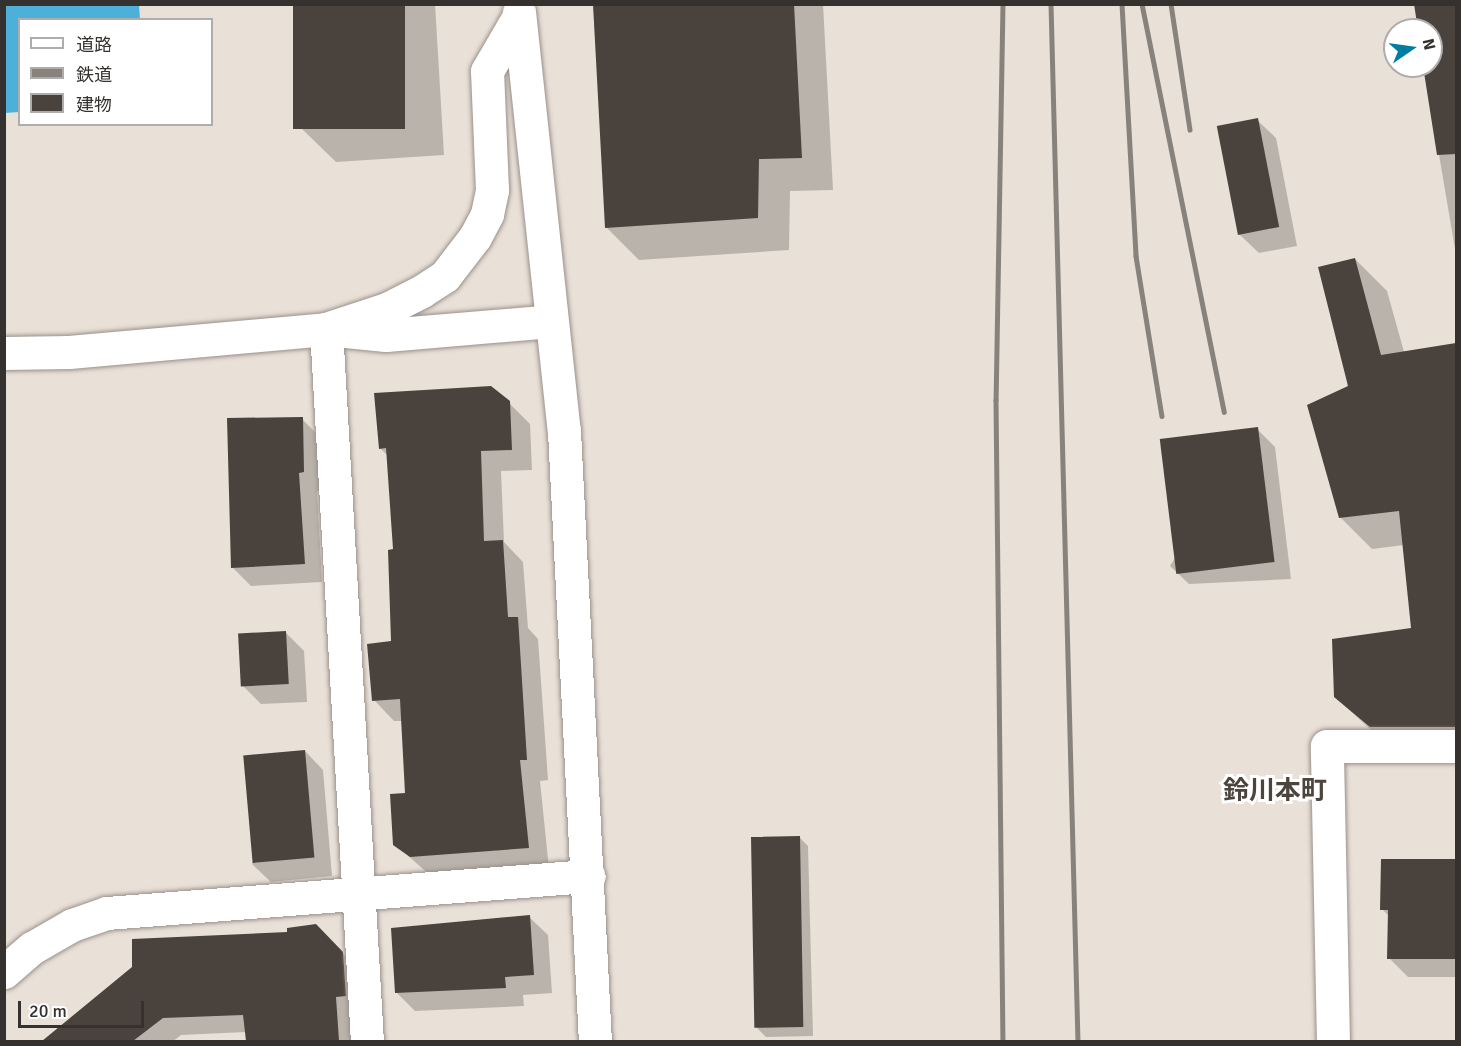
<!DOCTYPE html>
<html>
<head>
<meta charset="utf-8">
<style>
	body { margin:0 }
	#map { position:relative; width:1461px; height:1046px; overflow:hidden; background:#e9e0d8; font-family:Signika,"Noto Sans JP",sans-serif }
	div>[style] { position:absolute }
	.water>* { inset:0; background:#4db0d9 }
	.shadow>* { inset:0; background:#0003 }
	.building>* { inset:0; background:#4a433d; transform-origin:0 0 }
	.roads { filter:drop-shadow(0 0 2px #99918a) drop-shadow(0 0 2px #99918a) }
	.minor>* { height:33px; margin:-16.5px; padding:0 16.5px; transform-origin:16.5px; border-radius:16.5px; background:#fff }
	.rail>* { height:4.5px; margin:-2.25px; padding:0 2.25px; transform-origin:2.25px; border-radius:2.25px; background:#88827d }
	span { translate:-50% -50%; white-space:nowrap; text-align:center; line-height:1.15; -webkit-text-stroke:6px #fff; paint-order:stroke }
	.quarter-label { font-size:26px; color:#4c453e; font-weight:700 }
	.frame { position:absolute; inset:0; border:6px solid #35312e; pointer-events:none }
	.legend { position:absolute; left:18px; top:18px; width:195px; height:108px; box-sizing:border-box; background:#fff; border:2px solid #aeadab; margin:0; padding:8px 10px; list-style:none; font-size:18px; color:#35312e }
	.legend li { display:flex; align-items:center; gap:12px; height:30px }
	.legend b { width:30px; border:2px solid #aeadab }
	.north { position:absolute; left:1383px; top:18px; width:60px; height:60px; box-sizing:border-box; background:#fff; border:2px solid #aeadab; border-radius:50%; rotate:77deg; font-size:16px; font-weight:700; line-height:24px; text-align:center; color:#35312e }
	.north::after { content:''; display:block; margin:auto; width:21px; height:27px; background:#007da3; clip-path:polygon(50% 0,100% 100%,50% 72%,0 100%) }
	.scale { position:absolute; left:18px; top:1001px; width:126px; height:27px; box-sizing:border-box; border:3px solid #35312e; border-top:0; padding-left:8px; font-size:18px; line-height:21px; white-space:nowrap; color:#35312e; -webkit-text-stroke:4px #fff; paint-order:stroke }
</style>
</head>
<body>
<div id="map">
	<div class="water">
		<i style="clip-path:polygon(5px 4px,139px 5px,140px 19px,20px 20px,19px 112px,5px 113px)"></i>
	</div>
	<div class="shadow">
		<i style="clip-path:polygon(295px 4px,435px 4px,444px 155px,336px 162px,302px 129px)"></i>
		<i style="clip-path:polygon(593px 4px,823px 4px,833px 190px,790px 191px,789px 250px,639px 260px,607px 228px)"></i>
		<i style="clip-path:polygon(1415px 4px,1456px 4px,1456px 255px,1424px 66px,1431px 66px,1431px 30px,1419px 30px)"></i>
		<i style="clip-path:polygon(1257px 120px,1276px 138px,1297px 246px,1259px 253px,1240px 235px,1219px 128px)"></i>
		<i style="clip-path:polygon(1355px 259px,1387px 291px,1406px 359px,1456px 350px,1456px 760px,1403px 759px,1335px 697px,1413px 629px,1404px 545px,1372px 549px,1340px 517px)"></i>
		<i style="clip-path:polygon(509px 403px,530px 424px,532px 470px,501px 471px,504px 542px,523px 562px,528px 628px,538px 639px,548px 780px,540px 781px,549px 869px,433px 878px,395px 844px,407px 794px,402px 721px,394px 721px,374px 700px,393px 643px,394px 551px,388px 456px,380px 448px)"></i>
		<i style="clip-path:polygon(302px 419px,321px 438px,322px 490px,317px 491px,322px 582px,251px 586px,232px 567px)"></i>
		<i style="clip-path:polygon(1257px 429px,1275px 447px,1291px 579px,1189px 584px,1170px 566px)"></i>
		<i style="clip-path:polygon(285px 632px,304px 651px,307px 702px,261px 704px,243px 686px)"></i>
		<i style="clip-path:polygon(305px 751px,323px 770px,332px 876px,271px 882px,252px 864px)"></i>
		<i style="clip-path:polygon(799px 837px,808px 846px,813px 1036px,766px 1037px,757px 1028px)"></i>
		<i style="clip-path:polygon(1439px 860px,1456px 878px,1456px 977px,1408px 977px,1389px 958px,1389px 916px,1382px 909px)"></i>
		<i style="clip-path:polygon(529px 917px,548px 935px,552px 993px,523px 995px,524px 1006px,415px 1011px,397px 993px)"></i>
		<i style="clip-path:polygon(316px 926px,360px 971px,354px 1042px,247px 1042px,246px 1032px,181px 1035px,172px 1042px,44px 1042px,133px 968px)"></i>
	</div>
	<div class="building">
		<i style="left:293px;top:4px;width:112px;height:125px"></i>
		<i style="clip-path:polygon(593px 4px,794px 4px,802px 158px,759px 159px,758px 218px,605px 228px)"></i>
		<i style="clip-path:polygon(1414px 4px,1456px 4px,1456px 154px,1437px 155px,1423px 66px,1431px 66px,1431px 30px,1418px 30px)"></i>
		<i style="left:1258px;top:118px;width:111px;height:42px;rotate:79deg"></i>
		<i style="clip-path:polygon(1355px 258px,1381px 355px,1456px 343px,1456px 727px,1370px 727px,1334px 697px,1332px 639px,1411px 628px,1399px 511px,1339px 518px,1307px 405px,1348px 386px,1318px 267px)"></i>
		<i style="clip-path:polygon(491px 386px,510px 401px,512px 450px,481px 451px,484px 541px,503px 540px,508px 617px,518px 617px,527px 760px,520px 760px,529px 848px,410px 857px,393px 845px,390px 794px,405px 793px,400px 699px,372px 701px,367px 644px,391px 641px,388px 550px,393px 549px,386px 448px,379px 449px,374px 393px)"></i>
		<i style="clip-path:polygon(303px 417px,304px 472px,299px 473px,305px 564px,231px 568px,227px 418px)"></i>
		<i style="left:1258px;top:427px;width:136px;height:99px;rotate:83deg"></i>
		<i style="left:286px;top:631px;width:53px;height:48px;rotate:87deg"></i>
		<i style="left:305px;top:750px;width:108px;height:62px;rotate:85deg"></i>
		<i style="left:800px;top:836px;width:191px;height:49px;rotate:89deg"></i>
		<i style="clip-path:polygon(1381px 859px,1456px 859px,1456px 959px,1387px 959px,1388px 910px,1380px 910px)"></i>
		<i style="clip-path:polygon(530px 915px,534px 975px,505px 977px,506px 988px,395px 993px,391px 928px)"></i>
		<i style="clip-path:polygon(316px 924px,343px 952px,346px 996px,336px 997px,339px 1041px,246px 1041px,243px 1015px,163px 1018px,133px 1041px,42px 1041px,132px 967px,132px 939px,287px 932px,287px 928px)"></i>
	</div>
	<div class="roads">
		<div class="minor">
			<i style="left:519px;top:12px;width:421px;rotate:83.9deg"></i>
			<i style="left:564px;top:431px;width:612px;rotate:87.1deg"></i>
			<i style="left:4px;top:353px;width:65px;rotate:-0.9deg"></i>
			<i style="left:69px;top:352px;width:258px;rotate:-5.1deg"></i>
			<i style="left:326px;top:329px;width:60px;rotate:5.7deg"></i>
			<i style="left:386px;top:335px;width:166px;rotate:-4.8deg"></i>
			<i style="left:4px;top:972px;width:37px;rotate:-41deg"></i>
			<i style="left:32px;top:948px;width:46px;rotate:-29.9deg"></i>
			<i style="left:72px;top:925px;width:37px;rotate:-19deg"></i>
			<i style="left:107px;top:913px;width:483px;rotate:-4.4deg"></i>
			<i style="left:367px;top:1042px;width:714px;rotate:-93.29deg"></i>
			<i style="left:326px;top:329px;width:64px;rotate:-18.2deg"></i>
			<i style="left:387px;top:309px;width:39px;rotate:-27deg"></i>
			<i style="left:422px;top:291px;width:27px;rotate:-33deg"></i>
			<i style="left:445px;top:276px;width:49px;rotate:-52.4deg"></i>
			<i style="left:475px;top:237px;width:26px;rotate:-62deg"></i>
			<i style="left:487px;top:214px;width:25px;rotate:-78deg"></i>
			<i style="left:492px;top:190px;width:119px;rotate:-92.4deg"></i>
			<i style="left:487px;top:71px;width:64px;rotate:-59.8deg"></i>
			<i style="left:1333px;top:1042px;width:296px;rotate:-91.2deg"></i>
			<i style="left:1327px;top:746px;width:129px"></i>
		</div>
	</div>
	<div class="rail">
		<i style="left:1003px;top:4px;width:396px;rotate:91deg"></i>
		<i style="left:996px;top:400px;width:642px;rotate:89.38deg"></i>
		<i style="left:1051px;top:4px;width:1038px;rotate:88.51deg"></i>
		<i style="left:1122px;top:4px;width:252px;rotate:86.8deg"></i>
		<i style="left:1136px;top:256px;width:162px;rotate:80.8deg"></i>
		<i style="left:1142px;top:4px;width:416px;rotate:78.6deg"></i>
		<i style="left:1171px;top:4px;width:127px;rotate:81.4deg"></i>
	</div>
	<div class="quarter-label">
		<span style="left:1275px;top:792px">鈴川本町</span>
	</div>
	<div class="frame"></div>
	<ul class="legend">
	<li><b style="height:8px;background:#fff"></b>道路</li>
	<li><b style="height:8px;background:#88827d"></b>鉄道</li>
	<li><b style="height:16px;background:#4a433d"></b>建物</li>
	</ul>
	<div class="north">N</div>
	<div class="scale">20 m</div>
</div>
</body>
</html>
